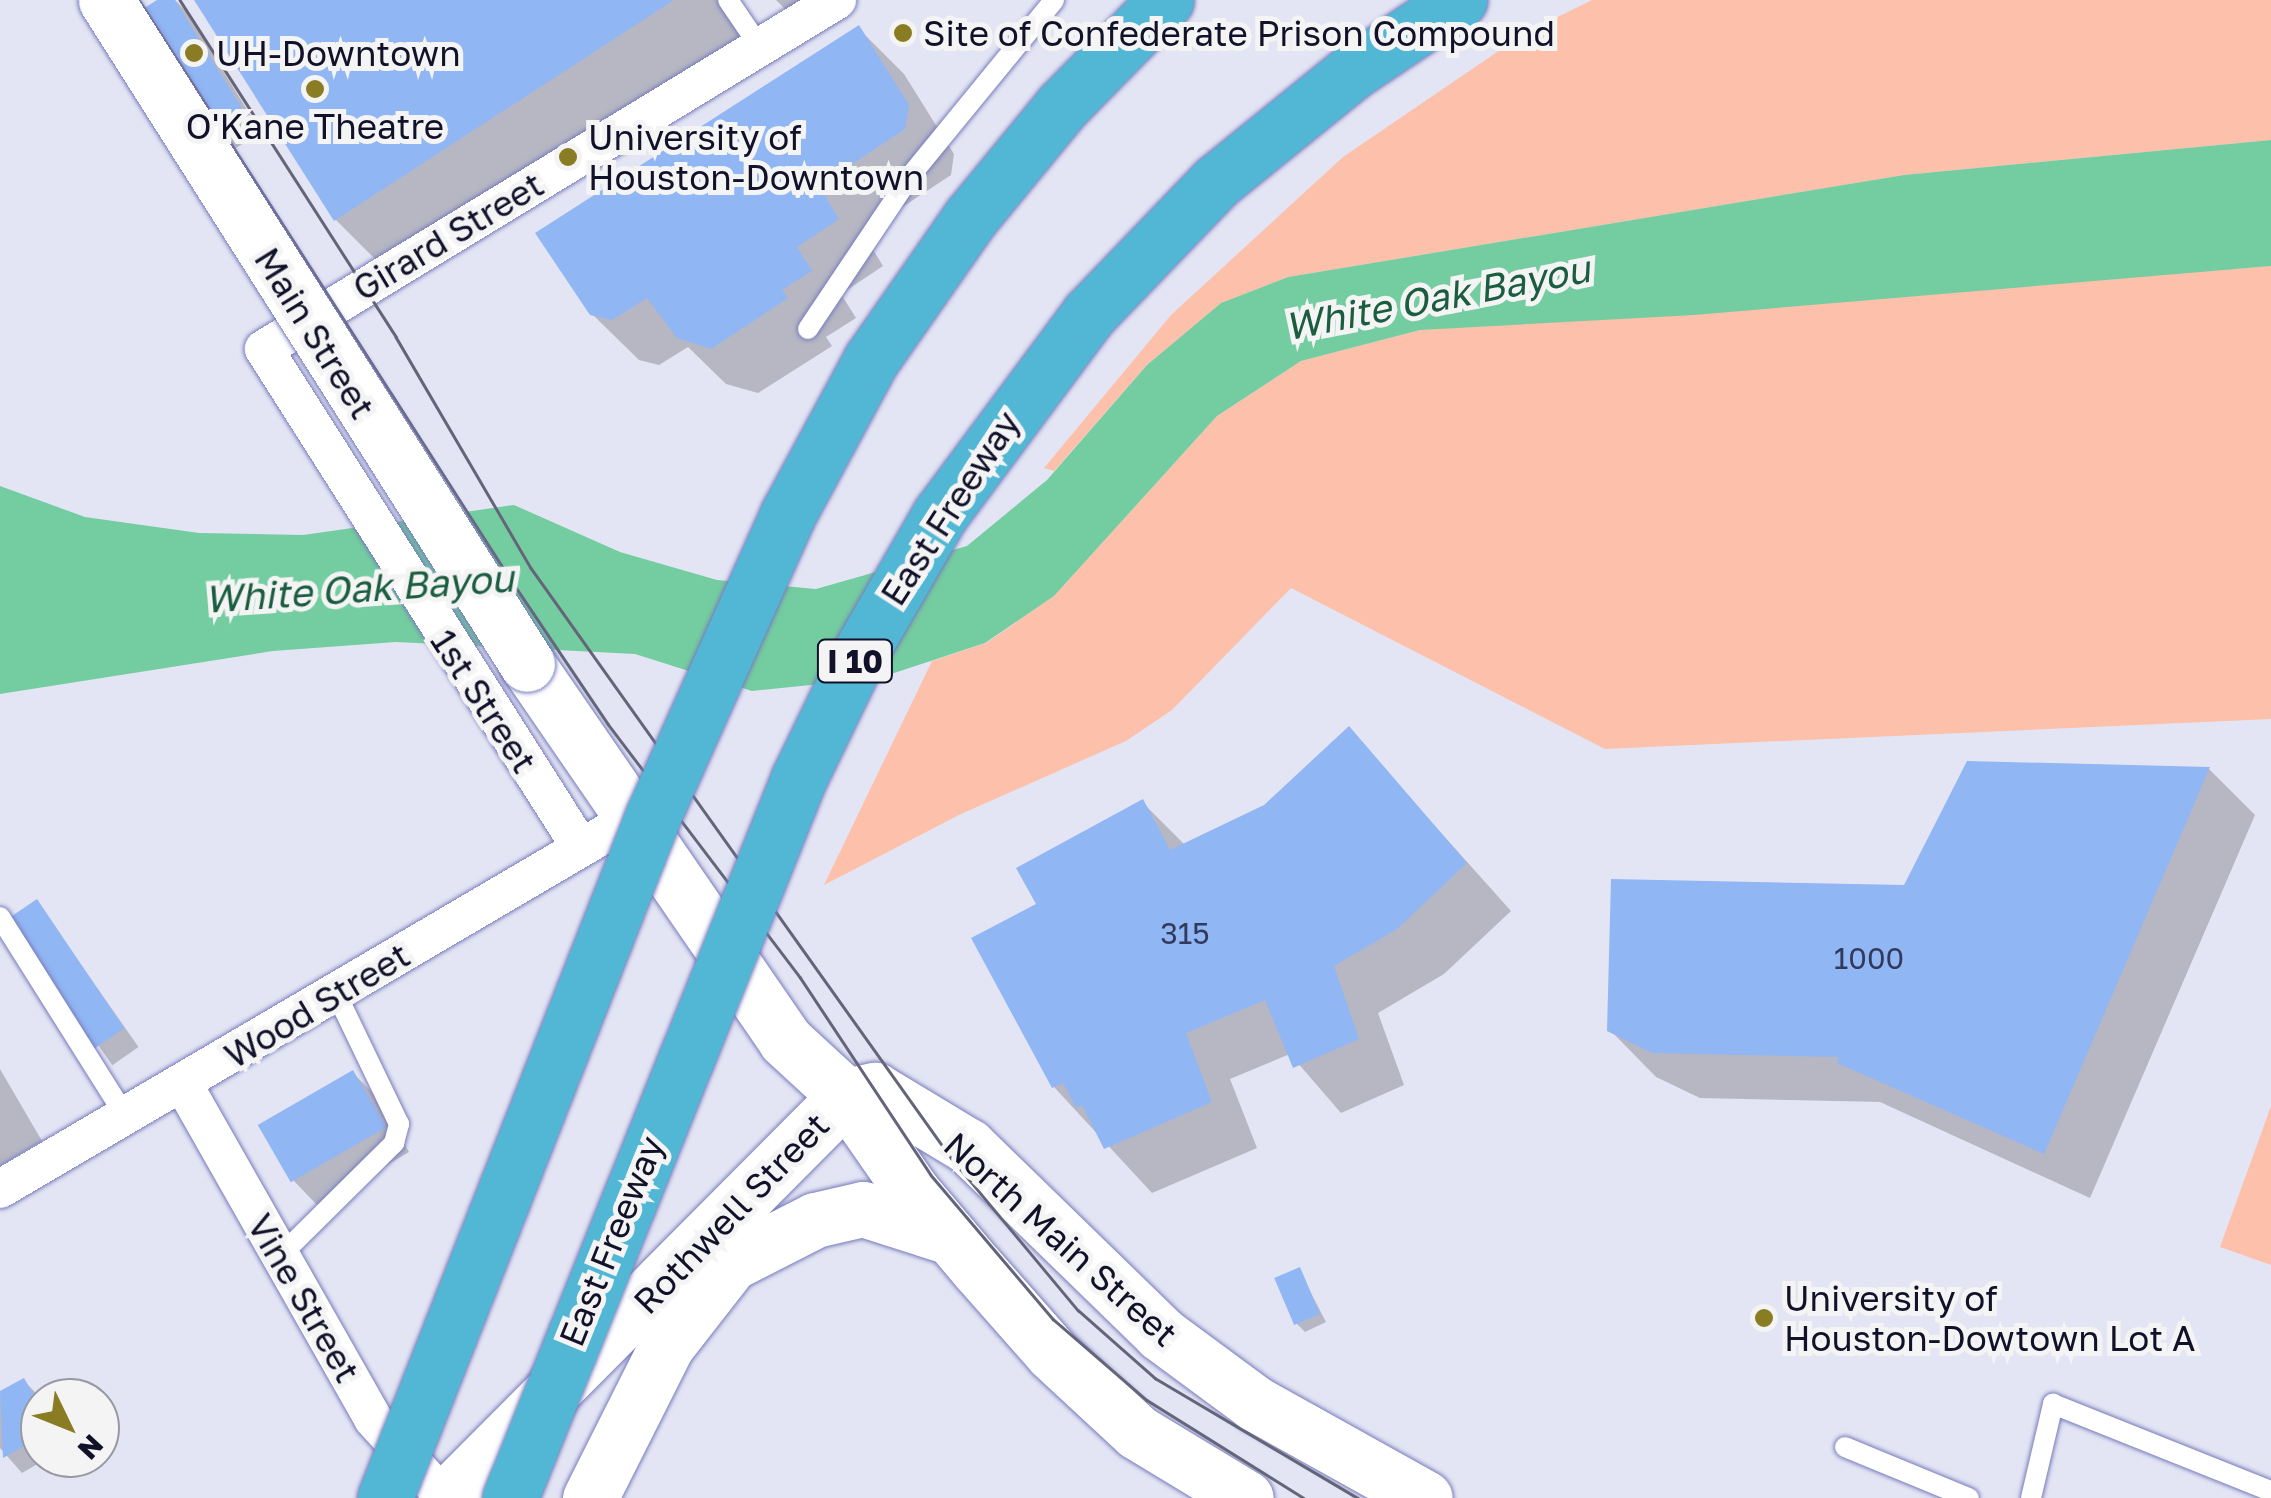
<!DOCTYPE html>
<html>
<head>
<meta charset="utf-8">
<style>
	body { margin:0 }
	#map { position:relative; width:2271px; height:1498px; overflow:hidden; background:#e4e5f4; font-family:"Golos Text",sans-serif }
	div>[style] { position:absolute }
	.green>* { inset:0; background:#fcc0ab }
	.water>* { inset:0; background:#74cda0 }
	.shadow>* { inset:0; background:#0003; transform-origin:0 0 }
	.building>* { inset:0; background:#91b6f4; transform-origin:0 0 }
	.roads { filter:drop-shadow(0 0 2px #777bbc) drop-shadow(0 0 2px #777bbc) }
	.lane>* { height:20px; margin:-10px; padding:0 10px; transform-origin:10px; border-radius:10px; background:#fff }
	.street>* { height:38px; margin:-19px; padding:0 19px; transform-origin:19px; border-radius:19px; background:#fff }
	.secondary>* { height:55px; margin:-27.5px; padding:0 27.5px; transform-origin:27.5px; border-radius:27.5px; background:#fff }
	.tram>* { height:2.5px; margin:-1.25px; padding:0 1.25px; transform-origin:1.25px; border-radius:1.25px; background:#65657a }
	.bridges { filter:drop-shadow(0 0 2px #777bbc) drop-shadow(0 0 2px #777bbc) }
	.secondary-bridge>* { height:55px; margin:-27.5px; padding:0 27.5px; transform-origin:27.5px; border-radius:27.5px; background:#fff }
	.highway-bridge>* { height:55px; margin:-27.5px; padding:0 27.5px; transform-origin:27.5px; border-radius:27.5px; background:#52b7d5 }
	.dots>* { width:28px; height:28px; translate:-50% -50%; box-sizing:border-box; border:5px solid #f4f4f4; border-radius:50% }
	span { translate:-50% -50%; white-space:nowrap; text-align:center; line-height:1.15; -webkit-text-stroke:10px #f4f4f4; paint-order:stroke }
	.number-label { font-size:30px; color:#313a5c }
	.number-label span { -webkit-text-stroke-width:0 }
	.shield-label span { padding:2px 8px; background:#f4f4f4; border:2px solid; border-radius:8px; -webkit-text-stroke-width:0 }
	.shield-label { font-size:32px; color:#11112a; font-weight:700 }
	.poi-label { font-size:35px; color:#11112a }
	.left { translate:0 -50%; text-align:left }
	.street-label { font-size:35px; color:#11112a }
	.water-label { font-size:38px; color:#1a5d40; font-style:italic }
	.north { position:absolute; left:20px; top:1378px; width:100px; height:100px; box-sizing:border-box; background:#f4f4f4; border:2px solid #9999a3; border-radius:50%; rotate:133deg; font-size:28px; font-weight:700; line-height:40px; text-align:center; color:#11112a }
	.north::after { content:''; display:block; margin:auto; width:35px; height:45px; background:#897c22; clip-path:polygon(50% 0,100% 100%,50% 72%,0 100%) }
</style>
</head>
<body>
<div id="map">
	<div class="green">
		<i style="clip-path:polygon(1592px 0,2271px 0,2271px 140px,1904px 175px,1288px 277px,1221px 303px,1147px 365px,1054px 471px,1044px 468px,1171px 315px,1343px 157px,1525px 33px)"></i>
		<i style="clip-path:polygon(2271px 266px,2271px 719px,1605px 749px,1291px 588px,1172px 710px,1126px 741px,961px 814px,824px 885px,932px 661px,986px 643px,1054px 596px,1217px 416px,1301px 361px,1420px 330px)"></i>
		<i style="clip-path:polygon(2271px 1106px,2271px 1265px,2220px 1247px)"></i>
	</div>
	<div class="water">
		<i style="clip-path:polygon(2271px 140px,2271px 266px,1694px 315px,1420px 330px,1301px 361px,1217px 416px,1054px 596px,985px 643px,879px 678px,752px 691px,635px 654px,396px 642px,273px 651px,0 694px,0 486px,85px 517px,199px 533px,303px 535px,514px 505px,620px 552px,717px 580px,816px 589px,967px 546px,1047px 480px,1147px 365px,1221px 303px,1288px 277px,1904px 175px)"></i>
	</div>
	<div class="shadow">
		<i style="clip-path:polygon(161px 0,175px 0,186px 11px,261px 132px,236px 148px,219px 131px)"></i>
		<i style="clip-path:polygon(197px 0,720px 0,751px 48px,396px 280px,336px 220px)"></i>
		<i style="clip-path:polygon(776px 0,826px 0,796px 20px)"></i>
		<i style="clip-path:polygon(858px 28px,904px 74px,954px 154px,951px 175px,863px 233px,883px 266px,841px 294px,856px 318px,826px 337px,832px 346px,758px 393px,726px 384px,688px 347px,659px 365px,639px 360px,592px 314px)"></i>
		<i style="clip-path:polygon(1349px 730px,1511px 911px,1444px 974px,1378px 1013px,1404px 1085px,1341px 1113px,1290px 1054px,1230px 1079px,1257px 1148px,1152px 1193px,1054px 1087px,975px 939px,1039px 904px,1142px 802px,1185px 845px,1266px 807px)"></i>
		<i style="clip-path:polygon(2209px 769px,2255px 815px,2090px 1198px,1880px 1102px,1700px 1098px,1656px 1077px,1610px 1030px,1906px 888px)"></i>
		<i style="left:37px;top:902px;width:177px;height:32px;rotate:55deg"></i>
		<i style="clip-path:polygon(0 1069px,42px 1141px,0 1166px)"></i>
		<i style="clip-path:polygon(353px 1073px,378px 1098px,409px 1152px,318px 1206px,293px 1180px)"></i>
		<i style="clip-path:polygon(1299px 1270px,1326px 1322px,1305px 1332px,1297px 1324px)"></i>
		<i style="clip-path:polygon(24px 1381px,40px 1397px,40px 1458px,48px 1458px,22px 1473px,0 1448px,0 1394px)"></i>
	</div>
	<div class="building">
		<i style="clip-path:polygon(157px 0,175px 0,246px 115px,217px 133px,141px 10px)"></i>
		<i style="clip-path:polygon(194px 0,674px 0,334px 221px)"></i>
		<i style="clip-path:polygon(859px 25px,909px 105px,905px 129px,819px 186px,839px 219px,797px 247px,812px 271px,782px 290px,788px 298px,711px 349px,677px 338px,647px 298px,612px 320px,590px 315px,535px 233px)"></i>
		<i style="clip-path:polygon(1349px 726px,1467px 863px,1397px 929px,1334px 966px,1359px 1039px,1293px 1068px,1265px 1000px,1186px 1033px,1212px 1102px,1104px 1149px,1082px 1105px,1076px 1108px,1063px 1083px,1052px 1088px,971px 938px,1036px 904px,1016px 868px,1143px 799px,1170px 850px,1264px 805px)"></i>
		<i style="clip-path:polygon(1967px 761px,2210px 767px,2044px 1154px,1837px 1063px,1839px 1057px,1652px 1053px,1607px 1031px,1611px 879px,1904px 885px)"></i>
		<i style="left:37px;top:899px;width:156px;height:36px;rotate:56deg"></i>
		<i style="left:353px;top:1070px;width:66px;height:110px;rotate:60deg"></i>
		<i style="left:1300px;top:1267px;width:51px;height:28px;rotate:67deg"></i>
		<i style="clip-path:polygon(24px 1378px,40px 1405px,40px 1437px,3px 1458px,0 1391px)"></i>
	</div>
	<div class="roads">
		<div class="lane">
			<i style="left:728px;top:0;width:57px;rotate:55.8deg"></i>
			<i style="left:808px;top:329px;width:185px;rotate:-56.2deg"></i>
			<i style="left:911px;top:175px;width:226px;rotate:-50.7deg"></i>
			<i style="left:0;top:917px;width:236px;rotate:57.8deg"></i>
			<i style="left:280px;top:1256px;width:161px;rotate:-44.7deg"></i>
			<i style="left:394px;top:1143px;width:20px;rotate:-75deg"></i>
			<i style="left:399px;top:1124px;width:145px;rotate:-115.7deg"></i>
			<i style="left:1845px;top:1447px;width:134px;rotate:22.4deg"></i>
			<i style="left:2031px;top:1498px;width:97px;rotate:-76.8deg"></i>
			<i style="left:2053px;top:1404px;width:235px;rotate:21.8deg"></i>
		</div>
		<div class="street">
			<i style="left:581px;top:848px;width:591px;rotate:-122.43deg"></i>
			<i style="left:264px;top:349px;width:671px;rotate:-31.34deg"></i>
			<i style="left:183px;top:1084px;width:385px;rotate:60.4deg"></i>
			<i style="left:373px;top:1419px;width:107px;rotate:47.7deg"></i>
			<i style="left:0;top:1189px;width:733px;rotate:-30.41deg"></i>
		</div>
		<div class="secondary">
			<i style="left:527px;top:664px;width:456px;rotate:55.5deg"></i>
			<i style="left:785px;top:1040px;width:83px;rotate:42.6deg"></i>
			<i style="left:846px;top:1096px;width:116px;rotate:55.2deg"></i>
			<i style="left:912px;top:1191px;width:102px;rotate:49.8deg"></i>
			<i style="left:978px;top:1269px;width:112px;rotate:48.6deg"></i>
			<i style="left:1052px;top:1353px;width:116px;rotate:42.9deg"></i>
			<i style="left:1137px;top:1432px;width:127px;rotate:31.2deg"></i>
			<i style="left:846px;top:1096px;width:30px;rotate:-12deg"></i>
			<i style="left:875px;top:1090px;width:109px;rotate:31.1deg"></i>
			<i style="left:968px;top:1146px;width:269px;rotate:44.2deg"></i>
			<i style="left:1161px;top:1334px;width:118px;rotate:36.4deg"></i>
			<i style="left:1256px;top:1404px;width:193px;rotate:29.1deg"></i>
			<i style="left:727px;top:1265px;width:99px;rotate:-27.1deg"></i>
			<i style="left:815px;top:1220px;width:49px;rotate:-12.9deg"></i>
			<i style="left:863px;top:1209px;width:88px;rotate:17.8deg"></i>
			<i style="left:446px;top:1498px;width:567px;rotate:-45.14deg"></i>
			<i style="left:590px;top:1498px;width:171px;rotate:-63.3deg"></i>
			<i style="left:667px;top:1345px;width:140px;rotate:-52deg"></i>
		</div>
	</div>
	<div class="tram">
		<i style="left:139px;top:0;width:685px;rotate:57.33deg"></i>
		<i style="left:509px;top:577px;width:177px;rotate:56deg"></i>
		<i style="left:608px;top:724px;width:318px;rotate:52.8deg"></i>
		<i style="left:800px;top:977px;width:237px;rotate:56.5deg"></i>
		<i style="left:931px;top:1175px;width:189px;rotate:49.7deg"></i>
		<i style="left:1053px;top:1319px;width:124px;rotate:40.8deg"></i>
		<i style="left:1147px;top:1400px;width:185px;rotate:32deg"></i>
		<i style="left:180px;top:0;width:400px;rotate:57.3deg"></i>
		<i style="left:396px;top:337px;width:268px;rotate:59.7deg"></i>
		<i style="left:531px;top:568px;width:726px;rotate:54.54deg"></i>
		<i style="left:952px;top:1159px;width:197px;rotate:50.2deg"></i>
		<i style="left:1078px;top:1310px;width:103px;rotate:41.4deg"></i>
		<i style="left:1155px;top:1378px;width:236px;rotate:30.6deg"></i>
	</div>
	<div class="bridges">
		<div class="secondary-bridge">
			<i style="left:106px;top:0;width:786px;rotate:57.62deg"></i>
		</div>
		<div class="highway-bridge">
			<i style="left:385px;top:1498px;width:733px;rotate:-68.55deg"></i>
			<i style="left:653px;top:816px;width:331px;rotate:-65.9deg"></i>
			<i style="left:788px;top:514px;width:175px;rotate:-61.7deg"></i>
			<i style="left:871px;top:360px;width:173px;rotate:-55.1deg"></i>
			<i style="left:970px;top:218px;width:145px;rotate:-50.6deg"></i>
			<i style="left:1062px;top:106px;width:148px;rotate:-45.5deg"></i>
			<i style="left:510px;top:1498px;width:776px;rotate:-68.13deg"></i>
			<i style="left:799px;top:778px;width:131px;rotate:-64.2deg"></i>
			<i style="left:856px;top:660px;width:166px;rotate:-60deg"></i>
			<i style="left:939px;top:516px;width:252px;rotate:-53.4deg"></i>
			<i style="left:1089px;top:314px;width:183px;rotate:-46.1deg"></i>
			<i style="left:1216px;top:182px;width:176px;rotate:-39deg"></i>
			<i style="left:1353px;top:71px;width:128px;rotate:-33.8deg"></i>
		</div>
	</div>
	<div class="dots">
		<i style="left:903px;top:33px;background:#897c22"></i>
		<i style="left:194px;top:53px;background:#897c22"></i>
		<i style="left:315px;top:89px;background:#897c22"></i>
		<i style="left:568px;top:157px;background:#897c22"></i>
		<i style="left:1764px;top:1318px;background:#897c22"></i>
	</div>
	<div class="number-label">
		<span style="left:1185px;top:933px">315</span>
		<span style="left:1869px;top:958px">1000</span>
	</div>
	<div class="shield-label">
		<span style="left:855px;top:661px">I 10</span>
	</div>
	<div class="poi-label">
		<span class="left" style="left:923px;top:33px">Site of Confederate Prison Compound</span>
		<span class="left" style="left:216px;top:53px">UH-Downtown</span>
		<span style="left:315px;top:126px">O'Kane Theatre</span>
		<span class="left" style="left:588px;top:157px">University of<br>Houston-Downtown</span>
		<span class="left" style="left:1784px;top:1318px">University of<br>Houston-Dowtown Lot A</span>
	</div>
	<div class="street-label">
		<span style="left:448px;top:236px;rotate:-31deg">Girard Street</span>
		<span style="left:315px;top:333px;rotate:58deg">Main Street</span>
		<span style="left:950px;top:508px;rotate:-57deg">East Freeway</span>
		<span style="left:484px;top:701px;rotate:57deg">1st Street</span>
		<span style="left:317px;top:1005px;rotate:-31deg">Wood Street</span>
		<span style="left:731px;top:1213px;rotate:-46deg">Rothwell Street</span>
		<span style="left:1061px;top:1239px;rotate:42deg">North Main Street</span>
		<span style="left:611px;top:1241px;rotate:-68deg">East Freeway</span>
		<span style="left:304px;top:1298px;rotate:60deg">Vine Street</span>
	</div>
	<div class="water-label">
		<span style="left:1437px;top:297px;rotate:-11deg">White Oak Bayou</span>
		<span style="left:359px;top:588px;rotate:-4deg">White Oak Bayou</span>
	</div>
	<div class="north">N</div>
</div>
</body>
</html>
